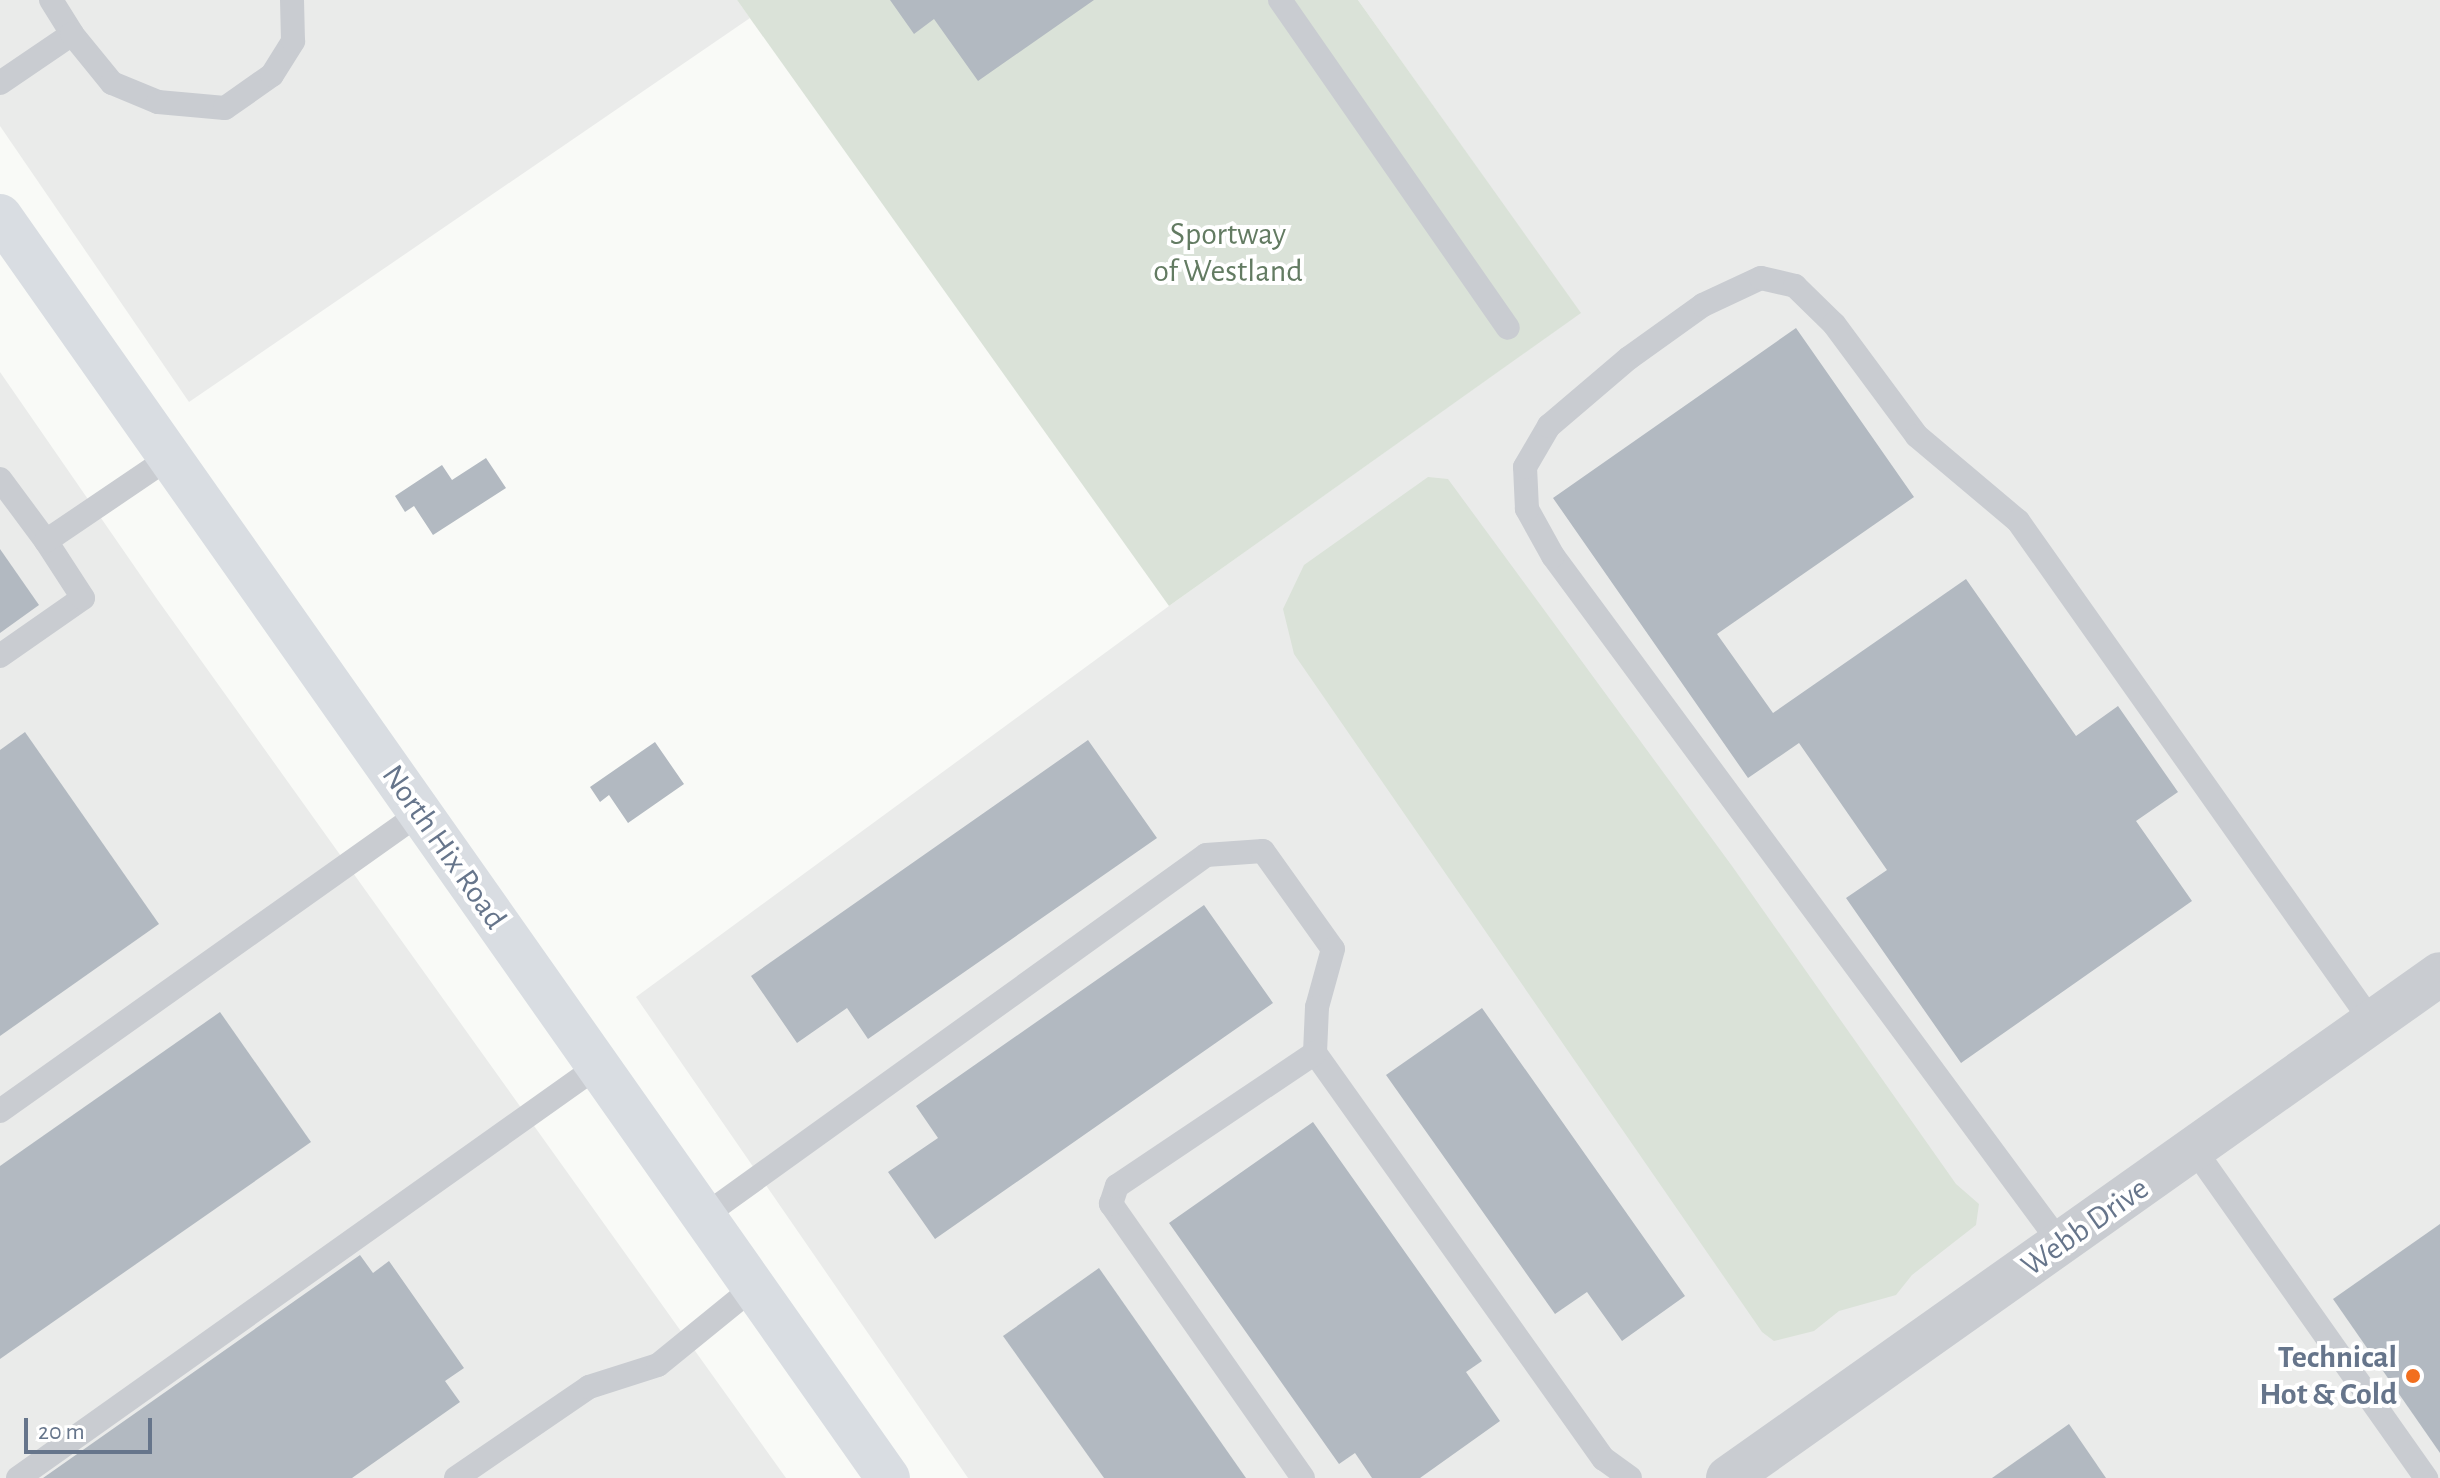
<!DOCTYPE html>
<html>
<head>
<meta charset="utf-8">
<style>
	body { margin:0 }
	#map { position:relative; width:2440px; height:1478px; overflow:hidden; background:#f9faf7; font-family:"Alegreya Sans",sans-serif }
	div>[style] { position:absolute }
	.built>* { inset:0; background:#eaebea }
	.green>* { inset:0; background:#dae2d8 }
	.building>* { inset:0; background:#b2b9c1 }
	.lane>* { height:24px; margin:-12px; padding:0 12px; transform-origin:12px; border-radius:12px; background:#c9ccd1 }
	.street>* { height:44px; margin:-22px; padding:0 22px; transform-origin:22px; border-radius:22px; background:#c9ccd1 }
	.secondary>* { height:44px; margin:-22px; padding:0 22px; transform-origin:22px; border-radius:22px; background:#d9dde2 }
	.dots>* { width:22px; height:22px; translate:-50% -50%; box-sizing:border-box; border:4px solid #fff; border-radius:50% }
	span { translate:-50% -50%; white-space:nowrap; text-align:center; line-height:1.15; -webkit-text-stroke:8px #fff; paint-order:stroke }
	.park-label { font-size:32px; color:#637b62 }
	.street-label { font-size:32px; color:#66758b }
	.poi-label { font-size:32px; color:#66758b; font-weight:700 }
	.right { translate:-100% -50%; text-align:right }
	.scale { position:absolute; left:24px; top:1418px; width:128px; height:36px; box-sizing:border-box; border:4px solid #66758b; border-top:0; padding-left:10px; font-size:24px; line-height:28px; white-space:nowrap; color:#66758b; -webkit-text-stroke:6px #fff; paint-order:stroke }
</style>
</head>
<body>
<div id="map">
	<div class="built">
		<i style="clip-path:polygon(0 0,737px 0,750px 18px,189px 402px,0 126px)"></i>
		<i style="clip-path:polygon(1358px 0,2440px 0,2440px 1478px,968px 1478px,636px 997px,1169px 606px,1580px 313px)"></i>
		<i style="clip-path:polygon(0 372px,157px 599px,786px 1478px,0 1478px)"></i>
	</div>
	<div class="green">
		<i style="clip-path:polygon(737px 0,1358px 0,1581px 313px,1169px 606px)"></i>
		<i style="clip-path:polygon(1428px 477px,1448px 479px,1732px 866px,1956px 1184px,1979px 1204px,1976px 1225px,1912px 1275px,1896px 1295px,1839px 1311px,1814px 1331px,1774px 1341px,1762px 1332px,1294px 654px,1283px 609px,1304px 565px)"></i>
	</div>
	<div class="building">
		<i style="clip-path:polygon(890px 0,1094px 0,978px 81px,934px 19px,914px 34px)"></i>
		<i style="clip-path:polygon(1796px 328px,1914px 497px,1717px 634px,1773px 713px,1966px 579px,2076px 736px,2118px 706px,2178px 792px,2136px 821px,2192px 901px,1961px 1063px,1846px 898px,1887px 870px,1799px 743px,1748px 778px,1553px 498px)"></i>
		<i style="clip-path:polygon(486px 458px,506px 488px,433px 535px,414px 506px,405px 512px,395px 496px,442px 465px,452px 480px)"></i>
		<i style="clip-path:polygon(0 549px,39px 605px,0 633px)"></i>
		<i style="clip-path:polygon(25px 732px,159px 924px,0 1036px,0 750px)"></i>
		<i style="clip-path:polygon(1088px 740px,1157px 838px,868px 1039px,847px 1008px,797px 1043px,751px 976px)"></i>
		<i style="clip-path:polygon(655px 742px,684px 784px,628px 823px,609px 795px,600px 802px,590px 787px)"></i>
		<i style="clip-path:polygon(1204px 905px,1273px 1003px,935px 1239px,888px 1172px,938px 1138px,916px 1106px)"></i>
		<i style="clip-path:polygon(1482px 1008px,1685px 1296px,1622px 1341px,1587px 1292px,1555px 1314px,1386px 1075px)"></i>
		<i style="clip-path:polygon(220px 1012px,311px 1142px,0 1359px,0 1166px)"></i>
		<i style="clip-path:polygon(1313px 1122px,1482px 1361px,1466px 1372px,1500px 1421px,1420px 1478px,1372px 1478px,1355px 1453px,1339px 1464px,1169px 1223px)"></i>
		<i style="clip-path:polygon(2440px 1224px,2440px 1453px,2333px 1299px)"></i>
		<i style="clip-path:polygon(360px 1255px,373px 1273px,389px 1261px,464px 1368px,445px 1381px,460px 1402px,352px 1478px,43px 1478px)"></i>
		<i style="clip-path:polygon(1099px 1268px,1246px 1478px,1104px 1478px,1003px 1336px)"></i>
		<i style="clip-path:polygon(2069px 1424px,2106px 1478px,1992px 1478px)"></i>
	</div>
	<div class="lane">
		<i style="left:51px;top:0;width:40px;rotate:58deg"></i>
		<i style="left:1280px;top:0;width:399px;rotate:55.2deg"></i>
		<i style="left:0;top:83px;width:87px;rotate:-34.2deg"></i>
		<i style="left:72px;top:34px;width:63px;rotate:50.8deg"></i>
		<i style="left:112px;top:83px;width:50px;rotate:22.4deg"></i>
		<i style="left:158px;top:102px;width:67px;rotate:5.1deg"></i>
		<i style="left:225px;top:108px;width:57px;rotate:-35.1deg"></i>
		<i style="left:272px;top:75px;width:40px;rotate:-58deg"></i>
		<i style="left:293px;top:41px;width:41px;rotate:-91.4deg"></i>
		<i style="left:0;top:479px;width:77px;rotate:53.4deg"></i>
		<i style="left:0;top:656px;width:101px;rotate:-34.9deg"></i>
		<i style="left:83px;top:598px;width:68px;rotate:-123deg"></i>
		<i style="left:46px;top:541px;width:150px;rotate:-34.1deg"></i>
		<i style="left:0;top:1111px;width:515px;rotate:-35.36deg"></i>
		<i style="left:2194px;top:1149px;width:403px;rotate:54.8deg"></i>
		<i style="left:704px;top:1216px;width:618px;rotate:-35.72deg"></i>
		<i style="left:1206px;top:855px;width:57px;rotate:-4deg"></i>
		<i style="left:1263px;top:851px;width:120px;rotate:54.5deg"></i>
		<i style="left:1333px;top:949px;width:60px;rotate:105.4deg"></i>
		<i style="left:1317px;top:1007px;width:46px;rotate:92.5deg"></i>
		<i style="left:1315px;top:1053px;width:498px;rotate:54.6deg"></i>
		<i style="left:1604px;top:1459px;width:32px;rotate:36deg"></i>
		<i style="left:2061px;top:1244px;width:855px;rotate:-126.44deg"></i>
		<i style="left:1553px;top:556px;width:54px;rotate:-119deg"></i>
		<i style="left:1527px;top:509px;width:42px;rotate:-92.7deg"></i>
		<i style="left:1525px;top:467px;width:48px;rotate:-59.7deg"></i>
		<i style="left:1549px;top:426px;width:105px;rotate:-40.4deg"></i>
		<i style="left:1629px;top:358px;width:91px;rotate:-35.6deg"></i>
		<i style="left:1703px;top:305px;width:64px;rotate:-25deg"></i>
		<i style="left:1761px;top:278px;width:35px;rotate:13deg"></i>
		<i style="left:1795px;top:286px;width:54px;rotate:44.3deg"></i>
		<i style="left:1834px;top:324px;width:139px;rotate:53.5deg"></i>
		<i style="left:1917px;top:436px;width:132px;rotate:40.1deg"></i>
		<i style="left:2018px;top:521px;width:613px;rotate:54.76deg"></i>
		<i style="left:18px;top:1478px;width:711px;rotate:-35.39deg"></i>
		<i style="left:456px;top:1478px;width:161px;rotate:-34.4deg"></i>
		<i style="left:589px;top:1387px;width:72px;rotate:-17.7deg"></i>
		<i style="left:658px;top:1365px;width:124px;rotate:-39.1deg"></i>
		<i style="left:1303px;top:1478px;width:335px;rotate:-125deg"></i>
		<i style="left:1111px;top:1204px;width:19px;rotate:-72deg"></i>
		<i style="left:1117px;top:1186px;width:239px;rotate:-33.9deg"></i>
	</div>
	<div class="street">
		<i style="left:1728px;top:1478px;width:872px;rotate:-35.29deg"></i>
	</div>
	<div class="secondary">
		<i style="left:0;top:216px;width:1543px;rotate:54.87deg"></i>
	</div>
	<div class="dots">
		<i style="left:2413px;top:1376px;background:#f26f1e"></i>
	</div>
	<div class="park-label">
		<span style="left:1228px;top:253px">Sportway<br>of Westland</span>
	</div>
	<div class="street-label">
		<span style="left:444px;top:847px;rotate:55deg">North Hix Road</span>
		<span style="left:2085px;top:1227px;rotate:-35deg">Webb Drive</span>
	</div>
	<div class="poi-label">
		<span class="right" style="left:2397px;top:1376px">Technical<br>Hot &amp; Cold</span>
	</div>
	<div class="scale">20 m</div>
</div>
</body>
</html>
